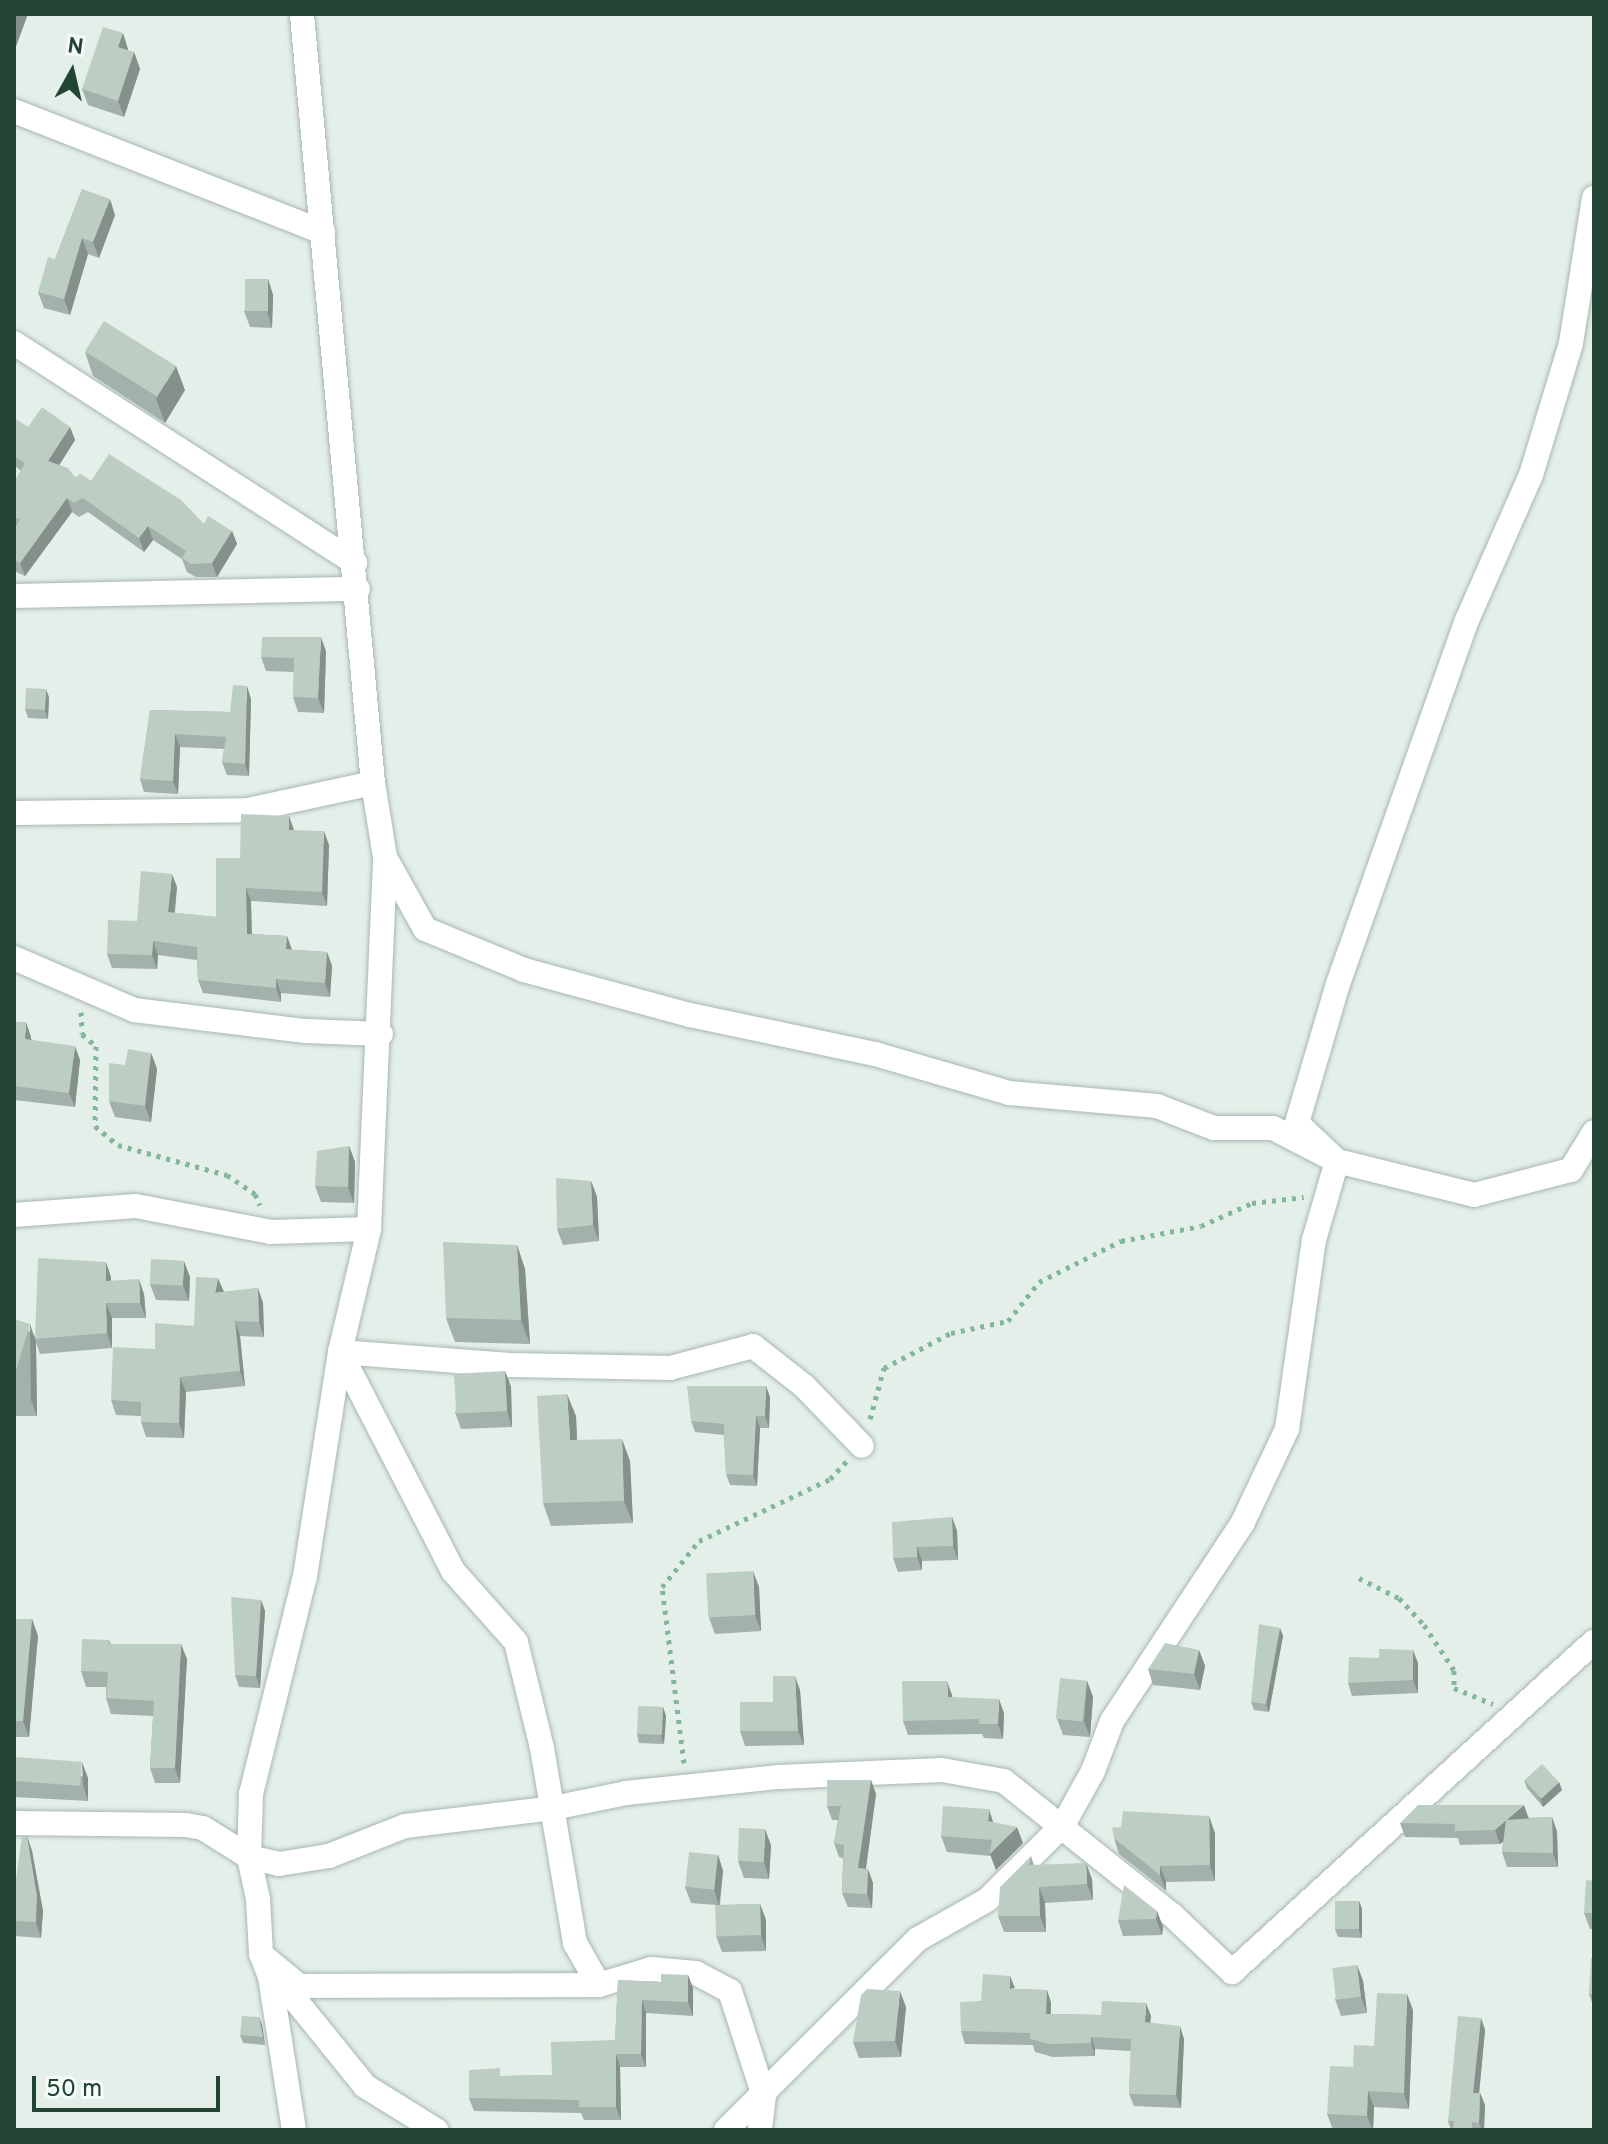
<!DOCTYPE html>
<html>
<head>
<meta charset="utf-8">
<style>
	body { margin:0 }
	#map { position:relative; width:1608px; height:2144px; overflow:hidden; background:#e5efe9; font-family:Overpass,sans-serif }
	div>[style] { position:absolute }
	.path>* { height:5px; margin-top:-2.5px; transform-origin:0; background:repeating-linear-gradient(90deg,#82b79d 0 4px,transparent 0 10px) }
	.roads { filter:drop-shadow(0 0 2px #a6b8af) drop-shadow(0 0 2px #a6b8af) }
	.minor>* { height:24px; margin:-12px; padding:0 12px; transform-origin:12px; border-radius:12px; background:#fff }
	.wall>* { inset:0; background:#a2b1a9 }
	.shaded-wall>* { inset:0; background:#849089 }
	.building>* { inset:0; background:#bccec4; transform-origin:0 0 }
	span { translate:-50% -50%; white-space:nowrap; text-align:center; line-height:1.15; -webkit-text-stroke:6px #f6fbf8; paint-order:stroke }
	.frame { position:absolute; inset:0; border:16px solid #214435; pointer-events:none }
	.north { position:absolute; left:32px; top:32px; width:80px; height:80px; -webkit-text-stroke:6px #f6fbf8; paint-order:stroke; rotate:8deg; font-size:22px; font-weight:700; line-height:32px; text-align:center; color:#214435 }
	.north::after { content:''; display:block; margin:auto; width:28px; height:36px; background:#214435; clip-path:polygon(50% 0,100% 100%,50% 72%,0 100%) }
	.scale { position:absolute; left:32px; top:2076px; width:188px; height:36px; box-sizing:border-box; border:4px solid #214435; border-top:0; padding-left:10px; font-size:24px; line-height:28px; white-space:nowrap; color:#214435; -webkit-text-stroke:6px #f6fbf8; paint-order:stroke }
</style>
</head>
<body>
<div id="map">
	<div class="path">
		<i style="left:81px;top:1012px;width:22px;rotate:87deg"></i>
		<i style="left:82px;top:1034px;width:18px;rotate:41deg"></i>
		<i style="left:96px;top:1046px;width:80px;rotate:90.7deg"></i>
		<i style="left:95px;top:1126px;width:30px;rotate:40deg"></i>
		<i style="left:118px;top:1145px;width:113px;rotate:15.4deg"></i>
		<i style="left:227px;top:1175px;width:34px;rotate:34deg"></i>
		<i style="left:255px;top:1194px;width:12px;rotate:66deg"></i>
		<i style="left:870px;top:1419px;width:53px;rotate:-74.6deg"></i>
		<i style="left:884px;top:1368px;width:76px;rotate:-27.6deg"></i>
		<i style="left:951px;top:1333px;width:58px;rotate:-11.9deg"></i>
		<i style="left:1008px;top:1321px;width:50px;rotate:-51.5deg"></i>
		<i style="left:1039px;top:1282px;width:92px;rotate:-26.6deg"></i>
		<i style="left:1121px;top:1241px;width:81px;rotate:-10.6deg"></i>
		<i style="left:1201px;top:1226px;width:56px;rotate:-24.3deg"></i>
		<i style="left:1252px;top:1203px;width:52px;rotate:-6.6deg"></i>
		<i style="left:1359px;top:1578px;width:45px;rotate:26.6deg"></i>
		<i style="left:1399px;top:1598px;width:37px;rotate:47deg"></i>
		<i style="left:1424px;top:1625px;width:54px;rotate:56.3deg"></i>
		<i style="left:1454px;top:1670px;width:18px;rotate:90deg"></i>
		<i style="left:1454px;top:1688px;width:42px;rotate:22.3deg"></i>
		<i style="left:684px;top:1763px;width:177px;rotate:-97.1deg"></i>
		<i style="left:662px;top:1587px;width:59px;rotate:-51.2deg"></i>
		<i style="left:699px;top:1541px;width:145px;rotate:-25.3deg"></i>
		<i style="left:830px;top:1479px;width:25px;rotate:-47deg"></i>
	</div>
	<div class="roads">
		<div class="minor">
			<i style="left:14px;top:111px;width:332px;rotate:21.4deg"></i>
			<i style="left:14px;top:343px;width:406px;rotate:32.8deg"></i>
			<i style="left:14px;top:596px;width:344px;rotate:-1.2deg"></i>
			<i style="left:14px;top:813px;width:234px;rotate:-0.7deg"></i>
			<i style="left:248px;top:810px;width:128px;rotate:-12.2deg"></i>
			<i style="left:386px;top:859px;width:80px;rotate:60.9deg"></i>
			<i style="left:425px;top:929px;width:107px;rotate:22.5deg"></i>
			<i style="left:524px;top:970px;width:172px;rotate:15.2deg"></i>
			<i style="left:690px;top:1015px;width:189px;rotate:11.9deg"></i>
			<i style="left:875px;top:1054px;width:140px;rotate:16.2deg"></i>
			<i style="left:1009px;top:1093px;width:149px;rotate:5deg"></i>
			<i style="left:1157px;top:1106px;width:61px;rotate:21.1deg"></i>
			<i style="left:1214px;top:1128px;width:59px"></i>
			<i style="left:1273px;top:1128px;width:72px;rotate:27.3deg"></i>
			<i style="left:1337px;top:1161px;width:141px;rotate:13.9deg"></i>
			<i style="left:1474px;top:1195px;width:100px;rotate:-14.5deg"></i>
			<i style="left:1571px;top:1170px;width:44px;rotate:-58.8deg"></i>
			<i style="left:14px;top:958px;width:131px;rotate:23.4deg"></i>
			<i style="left:134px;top:1010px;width:173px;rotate:7deg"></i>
			<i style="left:306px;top:1031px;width:75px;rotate:2.3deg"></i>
			<i style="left:14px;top:1215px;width:122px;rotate:-4.2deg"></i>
			<i style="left:136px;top:1206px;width:137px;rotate:10.9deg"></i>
			<i style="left:271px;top:1232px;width:98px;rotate:-1.8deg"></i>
			<i style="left:340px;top:1352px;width:246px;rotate:62.7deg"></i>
			<i style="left:453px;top:1571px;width:95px;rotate:48.4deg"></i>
			<i style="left:516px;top:1642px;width:109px;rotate:76.2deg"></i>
			<i style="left:542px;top:1748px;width:198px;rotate:80.4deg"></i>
			<i style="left:575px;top:1943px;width:48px;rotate:60.3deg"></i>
			<i style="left:599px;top:1985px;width:54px;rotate:-17.1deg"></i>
			<i style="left:651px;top:1969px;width:45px;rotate:5.1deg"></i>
			<i style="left:696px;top:1973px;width:38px;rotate:28deg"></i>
			<i style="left:730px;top:1991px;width:110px;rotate:72.1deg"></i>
			<i style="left:764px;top:2096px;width:34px;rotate:97deg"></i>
			<i style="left:340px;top:1352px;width:170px;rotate:4.4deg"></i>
			<i style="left:510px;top:1365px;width:160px;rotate:1.1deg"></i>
			<i style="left:670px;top:1368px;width:86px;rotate:-14.8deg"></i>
			<i style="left:753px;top:1346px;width:65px;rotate:38.1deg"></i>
			<i style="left:804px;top:1386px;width:83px;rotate:46deg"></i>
			<i style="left:14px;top:1823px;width:172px;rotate:0.7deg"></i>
			<i style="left:186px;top:1825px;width:17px;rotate:10deg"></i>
			<i style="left:203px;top:1828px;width:54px;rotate:32.2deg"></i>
			<i style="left:249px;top:1857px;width:31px;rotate:13deg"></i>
			<i style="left:279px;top:1864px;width:51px;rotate:-9.1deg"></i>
			<i style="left:329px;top:1856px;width:82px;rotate:-21.5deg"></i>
			<i style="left:405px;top:1826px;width:149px;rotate:-6.9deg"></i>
			<i style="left:553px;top:1808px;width:75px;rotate:-11.6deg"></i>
			<i style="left:626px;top:1793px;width:154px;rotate:-6deg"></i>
			<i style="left:779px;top:1777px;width:163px;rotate:-2.5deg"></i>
			<i style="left:942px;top:1770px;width:63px;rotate:10.1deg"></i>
			<i style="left:1004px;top:1781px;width:215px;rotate:38.6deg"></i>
			<i style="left:1172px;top:1915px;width:83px;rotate:43.5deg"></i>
			<i style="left:1232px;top:1972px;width:490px;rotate:-42.4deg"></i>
			<i style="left:264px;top:1957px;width:45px;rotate:39.6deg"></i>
			<i style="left:299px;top:1986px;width:300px;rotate:-0.2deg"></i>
			<i style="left:276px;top:1976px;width:141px;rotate:51deg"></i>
			<i style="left:365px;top:2086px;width:84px;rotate:31.8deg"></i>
			<i style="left:294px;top:2130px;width:155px;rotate:-98.9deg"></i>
			<i style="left:270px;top:1977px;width:25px;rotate:-111deg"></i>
			<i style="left:261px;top:1954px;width:55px;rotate:-93.1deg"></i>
			<i style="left:258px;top:1899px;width:43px;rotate:-102.1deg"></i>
			<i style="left:249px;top:1857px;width:63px;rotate:-88.2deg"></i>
			<i style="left:251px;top:1794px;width:225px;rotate:-76.1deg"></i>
			<i style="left:305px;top:1576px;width:227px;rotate:-81.1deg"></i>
			<i style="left:340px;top:1352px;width:126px;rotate:-76.7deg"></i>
			<i style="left:369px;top:1229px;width:372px;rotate:-87.5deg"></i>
			<i style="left:385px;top:857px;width:75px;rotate:-99.2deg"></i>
			<i style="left:373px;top:783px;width:772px;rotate:-95.28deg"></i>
			<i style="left:726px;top:2130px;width:271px;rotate:-44.9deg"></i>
			<i style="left:918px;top:1939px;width:79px;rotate:-29.5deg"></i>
			<i style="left:987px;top:1900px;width:107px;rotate:-44.6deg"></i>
			<i style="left:1063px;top:1825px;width:62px;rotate:-60.9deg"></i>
			<i style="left:1093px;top:1771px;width:53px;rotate:-69.2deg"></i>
			<i style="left:1112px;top:1721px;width:238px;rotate:-56.6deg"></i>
			<i style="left:1243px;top:1522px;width:103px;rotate:-64.7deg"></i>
			<i style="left:1287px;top:1429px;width:191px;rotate:-81.9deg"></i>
			<i style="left:1314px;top:1240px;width:82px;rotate:-73.8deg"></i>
			<i style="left:1337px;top:1161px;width:55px;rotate:-136.5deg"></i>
			<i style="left:1297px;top:1123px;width:145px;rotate:-73.6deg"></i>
			<i style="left:1338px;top:984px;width:386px;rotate:-70.5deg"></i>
			<i style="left:1467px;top:620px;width:158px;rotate:-66.2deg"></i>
			<i style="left:1531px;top:475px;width:138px;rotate:-73.1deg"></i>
			<i style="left:1571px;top:343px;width:147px;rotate:-81deg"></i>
		</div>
	</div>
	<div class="wall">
		<i style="clip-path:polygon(123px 33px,128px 51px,134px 52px,140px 69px,124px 117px,88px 105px,82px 89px)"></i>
		<i style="clip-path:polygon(82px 189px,115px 215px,99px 258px,88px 254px,70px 315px,44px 308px,38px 292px,55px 259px)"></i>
		<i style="clip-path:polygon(268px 279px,273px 295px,272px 328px,250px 327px,244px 311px)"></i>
		<i style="clip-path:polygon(85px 352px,185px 390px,165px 423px,93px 376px)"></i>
		<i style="clip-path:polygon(14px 418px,28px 427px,70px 427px,75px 440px,59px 465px,75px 477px,91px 481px,204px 524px,232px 531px,237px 544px,217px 577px,196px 577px,187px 572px,182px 559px,153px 540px,144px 552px,88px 512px,79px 517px,72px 512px,25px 576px,14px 571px,14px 482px,21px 471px,14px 465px)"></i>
		<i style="clip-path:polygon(326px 651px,324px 713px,298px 712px,293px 697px,294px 672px,266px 671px,261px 657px)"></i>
		<i style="clip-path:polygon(49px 697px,48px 719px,28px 718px,25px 709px)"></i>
		<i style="clip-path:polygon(251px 699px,249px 776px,227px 775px,222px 762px,224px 749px,180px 747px,178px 794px,144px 792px,140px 779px,150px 710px,230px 712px)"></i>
		<i style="clip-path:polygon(294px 830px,329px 845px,327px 906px,251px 901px,252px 934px,287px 936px,292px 950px,327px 952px,332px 966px,330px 997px,281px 993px,281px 1002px,203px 993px,198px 980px,197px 960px,158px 955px,157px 969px,112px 968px,107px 954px,137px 921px,177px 887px,175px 913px,216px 917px,240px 858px)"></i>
		<i style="clip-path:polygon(14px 1022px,31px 1037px,31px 1039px,80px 1060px,75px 1107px,14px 1100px)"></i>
		<i style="clip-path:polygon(151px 1053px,157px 1069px,151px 1122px,115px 1117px,109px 1101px)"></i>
		<i style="clip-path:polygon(349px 1146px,355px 1162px,354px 1203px,321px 1202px,315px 1186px)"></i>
		<i style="clip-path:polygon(591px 1181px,597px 1197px,599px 1241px,563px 1245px,557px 1229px)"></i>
		<i style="clip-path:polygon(517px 1245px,525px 1269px,530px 1344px,455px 1342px,446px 1318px)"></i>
		<i style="clip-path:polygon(111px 1277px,111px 1281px,144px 1294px,146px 1318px,112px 1318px,112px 1348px,40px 1354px,36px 1342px,37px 1416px,14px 1416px,14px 1319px,35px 1336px)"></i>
		<i style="clip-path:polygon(190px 1277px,189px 1301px,156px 1300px,150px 1284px)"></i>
		<i style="clip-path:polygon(258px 1288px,263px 1303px,264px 1337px,240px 1336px,245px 1386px,186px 1392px,184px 1438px,146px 1437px,141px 1422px,141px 1416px,116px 1415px,111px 1400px,155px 1349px,194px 1326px,223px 1292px)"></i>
		<i style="clip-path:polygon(505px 1371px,511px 1387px,512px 1427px,461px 1429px,455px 1412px)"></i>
		<i style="clip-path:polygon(770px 1397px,769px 1428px,760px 1428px,757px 1486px,730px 1485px,726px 1474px,724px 1435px,695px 1432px,691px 1421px)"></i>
		<i style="clip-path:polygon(576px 1416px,577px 1440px,630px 1461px,633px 1523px,551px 1526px,543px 1503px)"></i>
		<i style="clip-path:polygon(952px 1517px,957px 1531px,958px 1560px,922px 1561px,922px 1570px,898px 1572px,893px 1558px)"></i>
		<i style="clip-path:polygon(759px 1587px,761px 1631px,715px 1634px,709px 1618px)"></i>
		<i style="clip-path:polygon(261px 1600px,265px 1611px,260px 1688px,239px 1687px,235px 1675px)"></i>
		<i style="clip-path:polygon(14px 1619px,32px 1619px,38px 1636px,29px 1737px,14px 1737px)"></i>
		<i style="clip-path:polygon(1280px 1628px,1283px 1636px,1269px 1712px,1254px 1710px,1251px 1702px)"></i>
		<i style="clip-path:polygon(109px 1640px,111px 1644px,187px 1659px,180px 1783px,155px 1783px,150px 1768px,153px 1716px,111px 1714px,106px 1698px,106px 1687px,86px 1687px,81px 1671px)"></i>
		<i style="clip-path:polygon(1199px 1650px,1205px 1666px,1200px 1690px,1153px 1685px,1148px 1669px)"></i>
		<i style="clip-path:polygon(1379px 1658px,1418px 1663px,1418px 1693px,1352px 1696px,1348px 1683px)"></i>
		<i style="clip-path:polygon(1087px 1681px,1093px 1697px,1090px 1737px,1063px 1735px,1057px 1719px)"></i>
		<i style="clip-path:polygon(800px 1690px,804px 1745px,745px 1746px,740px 1731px,773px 1702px)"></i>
		<i style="clip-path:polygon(952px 1695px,952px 1697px,1004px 1713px,1003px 1739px,984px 1738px,982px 1734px,908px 1735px,903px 1721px)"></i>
		<i style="clip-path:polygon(663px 1707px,666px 1716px,664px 1744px,639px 1743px,637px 1734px)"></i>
		<i style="clip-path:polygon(14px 1757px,88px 1778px,88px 1801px,14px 1797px)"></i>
		<i style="clip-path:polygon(871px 1780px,876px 1794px,866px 1868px,873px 1883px,872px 1908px,848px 1907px,842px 1893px,843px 1858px,839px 1857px,834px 1843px,838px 1820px,832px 1820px,827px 1806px)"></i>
		<i style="clip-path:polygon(1524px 1780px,1562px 1790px,1543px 1807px,1527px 1788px)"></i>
		<i style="clip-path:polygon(1552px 1817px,1557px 1832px,1558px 1867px,1507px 1867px,1502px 1852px,1503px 1842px,1500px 1844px,1460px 1845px,1458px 1838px,1405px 1837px,1400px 1823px)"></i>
		<i style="clip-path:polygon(994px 1823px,1023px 1843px,996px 1870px,991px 1856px,947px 1852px,941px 1836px)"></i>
		<i style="clip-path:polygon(1215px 1833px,1215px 1881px,1166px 1882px,1166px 1891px,1119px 1854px,1114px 1838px)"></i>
		<i style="clip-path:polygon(27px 1836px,32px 1851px,43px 1911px,41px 1938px,14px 1936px,14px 1886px,15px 1886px)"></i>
		<i style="clip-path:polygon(771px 1845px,769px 1879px,744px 1878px,738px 1861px)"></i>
		<i style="clip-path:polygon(718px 1855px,723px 1871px,720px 1905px,760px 1904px,766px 1920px,766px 1951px,722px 1952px,716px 1936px,716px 1905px,691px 1903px,685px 1887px)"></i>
		<i style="clip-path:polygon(1031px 1856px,1034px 1865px,1092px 1879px,1093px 1900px,1045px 1903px,1046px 1932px,1004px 1932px,998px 1916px)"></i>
		<i style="clip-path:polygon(1594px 1881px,1594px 1929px,1590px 1929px,1584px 1913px)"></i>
		<i style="clip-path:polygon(1359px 1901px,1362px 1909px,1362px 1938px,1338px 1937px,1335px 1929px)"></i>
		<i style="clip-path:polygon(1157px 1911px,1163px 1927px,1162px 1935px,1123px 1936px,1118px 1920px)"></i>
		<i style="clip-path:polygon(1594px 1958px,1594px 2008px,1589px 1994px)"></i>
		<i style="clip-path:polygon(1357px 1965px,1363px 1981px,1367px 2013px,1341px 2016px,1335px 1999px)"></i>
		<i style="clip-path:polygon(688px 1975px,693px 1988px,693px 2016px,646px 2013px,646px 2067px,620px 2067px,621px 2120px,584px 2120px,581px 2113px,474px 2111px,469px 2098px,503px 2076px,552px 2075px,615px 2040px,618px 1980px,661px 1982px)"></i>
		<i style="clip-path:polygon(1015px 1989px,1047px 1990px,1051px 2003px,1051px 2014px,1151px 2016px,1150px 2022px,1184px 2039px,1181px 2108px,1134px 2106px,1129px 2094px,1131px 2051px,1095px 2049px,1095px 2056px,1053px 2057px,1035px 2052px,1033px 2045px,965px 2044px,961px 2031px,981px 2001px)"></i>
		<i style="clip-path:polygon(906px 2007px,901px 2057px,859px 2058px,853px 2042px)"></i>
		<i style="clip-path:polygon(1413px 2010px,1409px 2109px,1374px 2107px,1373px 2130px,1333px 2130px,1327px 2114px,1353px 2067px,1374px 2046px)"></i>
		<i style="clip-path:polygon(259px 2017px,262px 2025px,265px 2045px,243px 2043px,240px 2035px)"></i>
		<i style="clip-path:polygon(1481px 2018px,1485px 2030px,1479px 2093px,1480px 2093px,1485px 2105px,1484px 2130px,1451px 2130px,1448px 2121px)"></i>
	</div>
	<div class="shaded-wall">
		<i style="clip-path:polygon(16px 14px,28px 14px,14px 52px,14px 20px)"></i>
		<i style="clip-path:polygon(123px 33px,128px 49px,124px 63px,118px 47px)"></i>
		<i style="clip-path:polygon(134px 52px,140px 69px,124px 117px,118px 101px)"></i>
		<i style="clip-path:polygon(110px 199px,115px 215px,99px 258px,93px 242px)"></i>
		<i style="clip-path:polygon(82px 238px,88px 254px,70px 315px,64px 299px)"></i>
		<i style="clip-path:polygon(268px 279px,273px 295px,272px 328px,267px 311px)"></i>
		<i style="clip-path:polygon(176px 366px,185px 390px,165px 423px,156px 399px)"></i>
		<i style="clip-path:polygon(70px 427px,75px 440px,53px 475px,48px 461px)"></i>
		<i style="clip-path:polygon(67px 498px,72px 512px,25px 576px,20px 563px)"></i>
		<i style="clip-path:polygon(148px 526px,153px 540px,144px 552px,139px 538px)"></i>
		<i style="clip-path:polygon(232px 531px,237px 544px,217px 577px,212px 563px)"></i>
		<i style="clip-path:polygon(321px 637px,326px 651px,324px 713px,318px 698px)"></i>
		<i style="clip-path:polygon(247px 686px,251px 699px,249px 776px,245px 764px)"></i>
		<i style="clip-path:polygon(46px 689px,49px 697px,48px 719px,45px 711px)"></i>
		<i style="clip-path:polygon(175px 734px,180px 747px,178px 794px,173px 781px)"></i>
		<i style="clip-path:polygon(289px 816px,294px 830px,289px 830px)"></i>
		<i style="clip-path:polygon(324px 831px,329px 845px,327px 906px,322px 892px)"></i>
		<i style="clip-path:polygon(172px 874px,177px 887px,173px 926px,168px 912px)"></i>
		<i style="clip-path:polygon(246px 888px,251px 901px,252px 948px,247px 934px)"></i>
		<i style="clip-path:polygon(287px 936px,292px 950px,286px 949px)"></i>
		<i style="clip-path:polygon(153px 941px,158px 955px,157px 969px,152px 955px)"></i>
		<i style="clip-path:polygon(327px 952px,332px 966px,330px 997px,325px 983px)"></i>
		<i style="clip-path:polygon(276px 979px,281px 993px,281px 1002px,276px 988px)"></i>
		<i style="clip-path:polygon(26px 1022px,31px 1037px,31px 1053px,25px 1039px)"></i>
		<i style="clip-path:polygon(75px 1046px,80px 1060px,75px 1107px,69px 1093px)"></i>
		<i style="clip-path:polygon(151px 1053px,157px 1069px,151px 1122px,145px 1106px)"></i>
		<i style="clip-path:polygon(349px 1146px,355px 1162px,354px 1203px,348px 1187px)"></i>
		<i style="clip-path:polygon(591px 1181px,597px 1197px,599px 1241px,593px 1225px)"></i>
		<i style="clip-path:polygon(517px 1245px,525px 1269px,530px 1344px,521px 1320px)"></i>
		<i style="clip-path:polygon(184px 1261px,190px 1277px,189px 1301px,183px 1285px)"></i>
		<i style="clip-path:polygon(106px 1262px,111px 1277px,111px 1296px,106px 1281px)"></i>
		<i style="clip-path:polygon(218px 1278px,224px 1292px,215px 1293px)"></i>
		<i style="clip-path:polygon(139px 1279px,144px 1294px,146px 1318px,140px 1303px)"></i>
		<i style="clip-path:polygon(258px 1288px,263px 1303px,264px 1337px,259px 1322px)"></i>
		<i style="clip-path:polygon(106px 1303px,112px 1318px,112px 1348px,107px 1333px)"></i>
		<i style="clip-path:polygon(235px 1321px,240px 1336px,245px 1386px,240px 1371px)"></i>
		<i style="clip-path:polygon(30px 1324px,36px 1342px,37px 1416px,31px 1400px)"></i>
		<i style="clip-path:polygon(505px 1371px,511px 1387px,512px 1427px,507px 1411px)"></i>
		<i style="clip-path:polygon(180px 1377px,186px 1392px,184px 1438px,179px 1423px)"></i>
		<i style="clip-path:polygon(766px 1386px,770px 1397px,769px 1428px,765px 1416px)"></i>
		<i style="clip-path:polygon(567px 1394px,576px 1416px,578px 1463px,570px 1440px)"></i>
		<i style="clip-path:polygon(756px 1416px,760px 1428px,757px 1486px,753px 1475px)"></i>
		<i style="clip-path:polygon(622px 1439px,630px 1461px,633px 1523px,624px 1501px)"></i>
		<i style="clip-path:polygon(952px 1517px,957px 1531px,958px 1560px,953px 1546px)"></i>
		<i style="clip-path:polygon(917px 1547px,922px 1561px,922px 1570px,917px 1557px)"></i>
		<i style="clip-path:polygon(753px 1571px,759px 1587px,761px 1631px,755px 1615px)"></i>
		<i style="clip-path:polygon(261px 1600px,265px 1611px,260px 1688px,256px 1676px)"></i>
		<i style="clip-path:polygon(32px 1619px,38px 1636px,29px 1737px,23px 1721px)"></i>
		<i style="clip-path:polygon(1280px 1628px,1283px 1636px,1269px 1712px,1266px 1704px)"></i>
		<i style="clip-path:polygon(181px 1644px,187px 1659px,180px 1783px,175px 1768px)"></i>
		<i style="clip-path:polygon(1199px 1650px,1205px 1666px,1200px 1690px,1194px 1674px)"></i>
		<i style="clip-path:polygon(1413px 1650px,1418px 1663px,1418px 1693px,1413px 1680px)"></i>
		<i style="clip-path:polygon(795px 1676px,800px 1690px,804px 1745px,798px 1731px)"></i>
		<i style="clip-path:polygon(947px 1681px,952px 1695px,953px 1712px,948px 1697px)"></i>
		<i style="clip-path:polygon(1087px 1681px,1093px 1697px,1090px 1737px,1084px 1721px)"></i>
		<i style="clip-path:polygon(999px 1699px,1004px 1713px,1003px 1739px,998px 1724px)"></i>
		<i style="clip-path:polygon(663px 1707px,666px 1716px,664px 1744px,661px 1736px)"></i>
		<i style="clip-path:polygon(82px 1762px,88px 1778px,88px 1801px,83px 1785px)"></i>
		<i style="clip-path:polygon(871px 1780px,876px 1794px,864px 1882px,858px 1868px)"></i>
		<i style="clip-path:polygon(1559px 1782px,1562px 1790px,1543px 1807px,1540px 1798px)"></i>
		<i style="clip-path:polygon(1524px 1805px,1529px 1819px,1500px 1844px,1495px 1830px)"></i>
		<i style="clip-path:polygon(989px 1809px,994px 1825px,988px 1821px)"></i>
		<i style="clip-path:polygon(1209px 1816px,1215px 1833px,1215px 1881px,1210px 1865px)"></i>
		<i style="clip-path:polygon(1552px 1817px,1557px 1832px,1558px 1867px,1553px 1853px)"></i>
		<i style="clip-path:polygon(1017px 1827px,1023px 1843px,996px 1870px,990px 1854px)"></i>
		<i style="clip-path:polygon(765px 1829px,771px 1845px,769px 1879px,764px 1862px)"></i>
		<i style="clip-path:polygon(27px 1836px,32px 1851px,43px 1911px,41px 1938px,36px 1922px)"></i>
		<i style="clip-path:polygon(718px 1855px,723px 1871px,719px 1906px,714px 1889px)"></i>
		<i style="clip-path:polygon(1086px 1863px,1092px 1879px,1093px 1900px,1087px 1884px)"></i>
		<i style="clip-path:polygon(1160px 1866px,1166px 1882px,1166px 1891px,1160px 1875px)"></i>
		<i style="clip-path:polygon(868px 1869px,873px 1883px,872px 1908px,867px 1894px)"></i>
		<i style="clip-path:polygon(1039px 1887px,1045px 1903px,1046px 1932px,1040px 1916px)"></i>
		<i style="clip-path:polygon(1359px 1901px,1362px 1909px,1362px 1938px,1359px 1930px)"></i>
		<i style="clip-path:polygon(760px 1904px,766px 1920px,766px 1951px,761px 1935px)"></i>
		<i style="clip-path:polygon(1157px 1911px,1163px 1927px,1162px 1935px,1156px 1919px)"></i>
		<i style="clip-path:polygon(1357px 1965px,1363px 1981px,1367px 2013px,1361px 1997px)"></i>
		<i style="clip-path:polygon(688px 1975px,693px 1988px,693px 2016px,688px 2002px)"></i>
		<i style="clip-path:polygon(1010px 1976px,1015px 1988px,1010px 1989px)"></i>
		<i style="clip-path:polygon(1047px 1990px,1051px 2003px,1050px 2026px,1046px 2014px)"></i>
		<i style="clip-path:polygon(900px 1991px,906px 2007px,901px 2057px,895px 2041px)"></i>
		<i style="clip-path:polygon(1407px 1994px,1413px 2010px,1409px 2109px,1404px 2093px)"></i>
		<i style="clip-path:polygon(642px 2000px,646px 2013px,646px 2067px,641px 2054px)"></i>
		<i style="clip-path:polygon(1146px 2003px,1151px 2016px,1149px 2034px,1145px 2022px)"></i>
		<i style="clip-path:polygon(259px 2017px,262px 2025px,265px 2045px,263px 2037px)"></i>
		<i style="clip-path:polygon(1481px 2018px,1485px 2030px,1478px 2105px,1473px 2093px)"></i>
		<i style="clip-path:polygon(1180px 2026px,1184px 2039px,1181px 2108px,1176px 2095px)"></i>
		<i style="clip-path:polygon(1091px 2037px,1095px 2049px,1095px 2056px,1091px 2043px)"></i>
		<i style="clip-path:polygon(616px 2054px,620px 2067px,621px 2120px,616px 2107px)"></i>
		<i style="clip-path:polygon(1368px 2091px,1374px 2107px,1373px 2130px,1367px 2116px)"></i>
		<i style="clip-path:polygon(1480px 2093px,1485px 2105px,1484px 2130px,1482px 2130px,1479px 2123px)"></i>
	</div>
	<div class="building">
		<i style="clip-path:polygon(103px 27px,123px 33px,118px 47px,134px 52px,118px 101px,82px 89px)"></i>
		<i style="clip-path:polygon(82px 189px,110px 199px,93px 242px,82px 238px,64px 299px,38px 292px,48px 257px,55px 259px)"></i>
		<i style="left:245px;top:279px;width:23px;height:32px"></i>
		<i style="left:104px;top:321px;width:85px;height:36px;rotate:32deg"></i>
		<i style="clip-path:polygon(42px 407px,70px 427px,48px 461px,68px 468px,75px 477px,81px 474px,91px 481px,109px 454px,181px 500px,204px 524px,208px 516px,232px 531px,212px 563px,191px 564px,182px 558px,186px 551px,148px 526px,139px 538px,83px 498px,74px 503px,67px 498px,20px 563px,14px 560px,14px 530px,20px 519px,14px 518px,14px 482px,25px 463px,14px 456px,14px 418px,28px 427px)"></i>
		<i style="clip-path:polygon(262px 637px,321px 637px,318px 698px,293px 697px,294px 658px,261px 657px)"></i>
		<i style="clip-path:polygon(233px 685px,247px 686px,245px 764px,222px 762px,226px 737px,175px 734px,173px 781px,140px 779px,150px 710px,230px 712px)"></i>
		<i style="left:26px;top:688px;width:20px;height:21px;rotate:3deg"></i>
		<i style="clip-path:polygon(241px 814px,289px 816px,289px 830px,324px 831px,322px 892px,246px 888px,247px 934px,287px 936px,286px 949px,327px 952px,325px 983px,276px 979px,276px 988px,198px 980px,197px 947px,153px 941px,152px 955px,107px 954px,108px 920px,137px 921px,141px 871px,172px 874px,168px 912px,216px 917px,216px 858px,240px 858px)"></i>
		<i style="clip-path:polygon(14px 1022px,26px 1022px,25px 1039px,75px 1046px,69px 1093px,14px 1086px)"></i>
		<i style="clip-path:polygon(128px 1049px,151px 1053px,145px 1106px,109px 1101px,109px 1063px,125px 1065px)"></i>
		<i style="clip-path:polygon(349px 1146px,348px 1187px,315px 1186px,317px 1151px)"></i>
		<i style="clip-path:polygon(556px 1178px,591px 1181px,593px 1225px,557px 1229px)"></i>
		<i style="clip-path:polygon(443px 1242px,517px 1245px,521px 1320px,446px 1318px)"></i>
		<i style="clip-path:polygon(38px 1258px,106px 1262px,106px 1281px,139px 1279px,140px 1303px,106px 1303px,107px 1333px,35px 1339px)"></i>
		<i style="left:151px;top:1259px;width:33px;height:25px;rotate:3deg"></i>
		<i style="clip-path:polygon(196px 1277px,218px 1278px,215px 1293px,258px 1288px,259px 1322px,235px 1321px,240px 1371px,180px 1377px,179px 1423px,141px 1422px,141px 1402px,111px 1400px,113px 1347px,155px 1349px,155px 1323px,194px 1326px)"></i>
		<i style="left:14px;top:1319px;width:17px;height:81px;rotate:17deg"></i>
		<i style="left:505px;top:1371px;width:40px;height:51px;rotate:87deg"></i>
		<i style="clip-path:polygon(687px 1386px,766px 1386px,765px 1416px,756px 1416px,753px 1475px,726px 1474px,724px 1424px,691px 1421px)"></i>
		<i style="clip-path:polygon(567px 1394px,570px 1440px,622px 1439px,624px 1501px,543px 1503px,537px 1396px)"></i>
		<i style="clip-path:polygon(952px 1517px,953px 1546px,917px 1547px,917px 1557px,893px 1558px,892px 1522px)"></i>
		<i style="left:753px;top:1571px;width:44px;height:47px;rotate:87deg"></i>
		<i style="clip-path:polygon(231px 1597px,261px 1600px,256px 1676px,235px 1675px)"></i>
		<i style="clip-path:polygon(14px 1619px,32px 1619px,23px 1721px,14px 1721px)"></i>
		<i style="clip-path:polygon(1259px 1624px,1280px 1628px,1266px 1704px,1251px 1702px)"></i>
		<i style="clip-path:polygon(82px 1639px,109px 1640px,109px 1644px,181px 1644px,175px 1768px,150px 1768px,154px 1701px,106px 1698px,108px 1672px,81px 1671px)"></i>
		<i style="clip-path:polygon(1165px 1643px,1199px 1650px,1194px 1674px,1148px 1669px)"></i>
		<i style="clip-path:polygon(1379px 1649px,1413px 1650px,1413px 1680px,1348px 1683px,1349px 1657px,1379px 1658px)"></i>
		<i style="clip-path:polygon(773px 1676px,795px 1676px,798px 1731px,740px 1731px,740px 1702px,773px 1702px)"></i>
		<i style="left:1060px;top:1678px;width:27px;height:41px;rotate:6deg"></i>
		<i style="clip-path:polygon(902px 1681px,947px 1681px,948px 1697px,999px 1699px,998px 1724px,979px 1724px,979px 1719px,903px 1721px)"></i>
		<i style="left:638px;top:1706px;width:25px;height:28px;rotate:2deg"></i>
		<i style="left:14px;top:1757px;width:68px;height:24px;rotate:4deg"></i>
		<i style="left:1542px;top:1764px;width:25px;height:24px;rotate:47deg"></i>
		<i style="clip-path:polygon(827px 1780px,871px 1780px,858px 1868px,868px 1869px,867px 1894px,842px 1893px,844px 1845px,834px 1843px,841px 1806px,827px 1806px)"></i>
		<i style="clip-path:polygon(1418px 1805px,1524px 1805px,1495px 1830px,1455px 1831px,1455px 1824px,1400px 1823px)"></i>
		<i style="clip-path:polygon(943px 1806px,989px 1809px,988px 1821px,1017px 1827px,990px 1854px,992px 1840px,941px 1836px)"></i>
		<i style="clip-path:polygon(1123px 1811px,1209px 1816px,1210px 1865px,1160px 1866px,1160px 1875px,1114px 1838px,1112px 1828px,1121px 1827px)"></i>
		<i style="clip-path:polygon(1552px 1817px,1553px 1853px,1502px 1852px,1506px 1820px)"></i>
		<i style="left:739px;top:1828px;width:26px;height:33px;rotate:2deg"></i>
		<i style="clip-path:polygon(22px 1836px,27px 1836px,37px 1896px,36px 1922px,14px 1921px,14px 1886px,15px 1886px)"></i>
		<i style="left:689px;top:1852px;width:29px;height:35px;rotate:6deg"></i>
		<i style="clip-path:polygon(1031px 1856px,1029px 1865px,1086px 1863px,1087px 1884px,1039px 1887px,1040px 1916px,998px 1916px,1000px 1887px)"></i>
		<i style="clip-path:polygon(1586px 1880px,1594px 1881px,1594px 1913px,1584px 1913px)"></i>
		<i style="clip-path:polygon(1124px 1885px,1157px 1911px,1156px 1919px,1118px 1920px)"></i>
		<i style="left:1335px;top:1901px;width:24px;height:28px"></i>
		<i style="left:760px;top:1904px;width:31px;height:45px;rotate:88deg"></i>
		<i style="clip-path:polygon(1591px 1958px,1594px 1958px,1594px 1994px,1589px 1994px)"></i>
		<i style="left:1357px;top:1965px;width:32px;height:25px;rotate:83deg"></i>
		<i style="clip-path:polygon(661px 1974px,688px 1975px,688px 2002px,642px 2000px,641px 2054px,616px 2054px,616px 2107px,579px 2107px,579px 2100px,469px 2098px,469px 2070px,500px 2068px,500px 2076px,552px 2075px,551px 2042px,615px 2040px,618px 1980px,661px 1982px)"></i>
		<i style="clip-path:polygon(983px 1974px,1010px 1976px,1010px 1989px,1047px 1990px,1046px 2014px,1101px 2015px,1102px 2001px,1146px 2003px,1145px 2022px,1180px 2026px,1176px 2095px,1129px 2094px,1131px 2039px,1091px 2037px,1091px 2043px,1049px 2044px,1030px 2039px,1030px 2033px,961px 2031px,960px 2002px,981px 2001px)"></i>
		<i style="clip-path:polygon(867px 1989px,900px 1991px,895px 2041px,853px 2042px,861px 1995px)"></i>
		<i style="clip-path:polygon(1377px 1993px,1407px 1994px,1404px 2093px,1368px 2091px,1367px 2116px,1327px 2114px,1330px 2066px,1353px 2067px,1354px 2045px,1374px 2046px)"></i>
		<i style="clip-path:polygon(242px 2016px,259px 2017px,263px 2037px,240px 2035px)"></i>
		<i style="clip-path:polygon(1458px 2016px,1481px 2018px,1473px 2093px,1480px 2093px,1479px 2123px,1472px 2122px,1472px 2130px,1453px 2130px,1454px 2121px,1448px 2121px)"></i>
	</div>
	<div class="frame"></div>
	<div class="north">N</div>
	<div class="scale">50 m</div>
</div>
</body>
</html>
